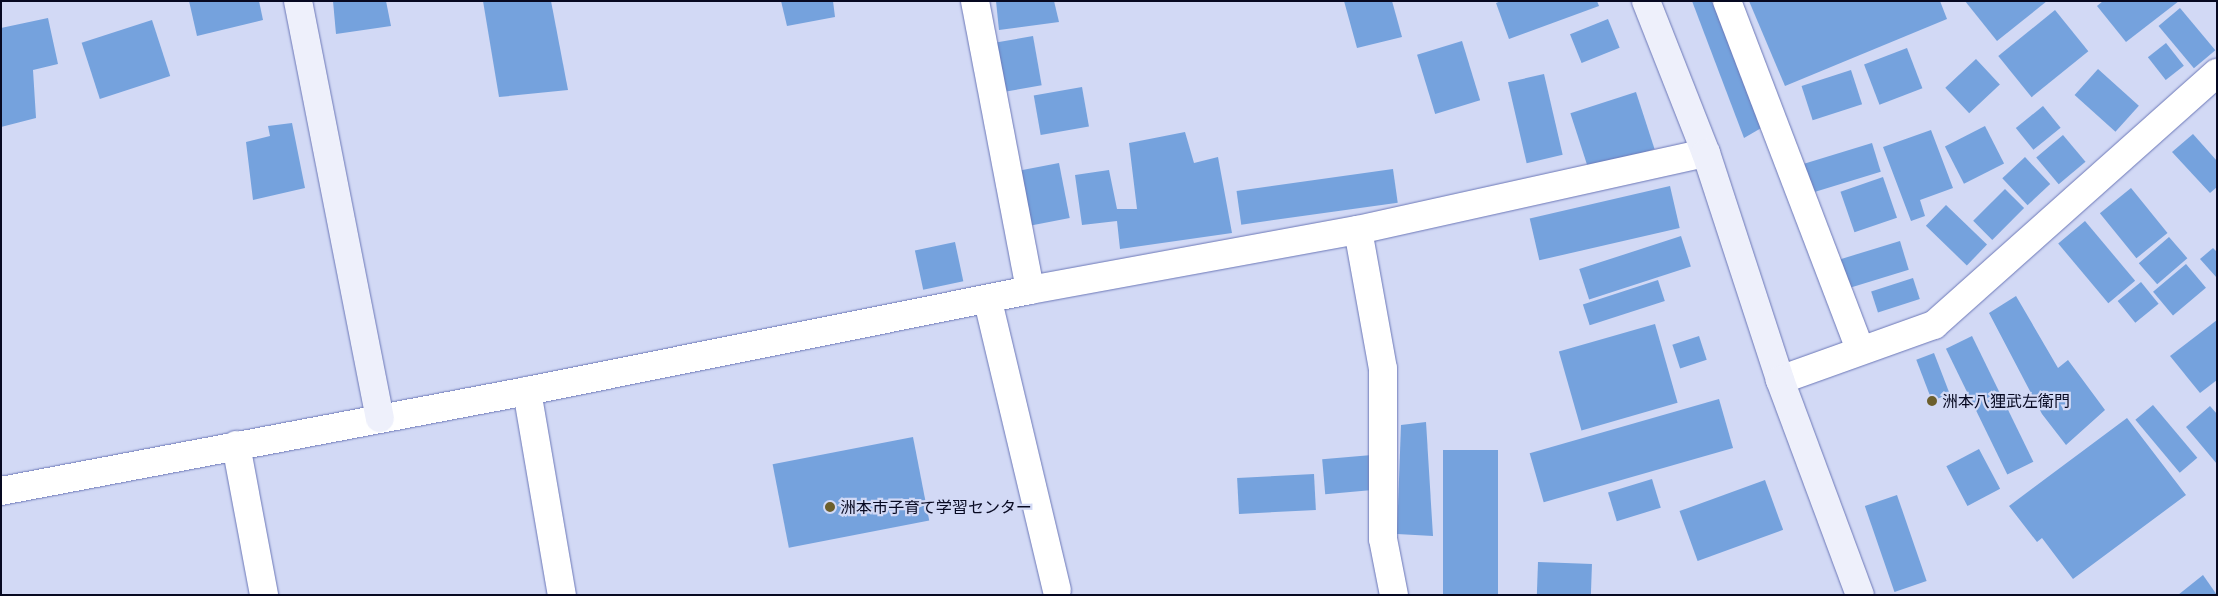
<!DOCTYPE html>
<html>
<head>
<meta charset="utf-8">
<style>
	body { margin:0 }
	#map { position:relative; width:2218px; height:596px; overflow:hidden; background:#d2d9f5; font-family:"PT Serif","Noto Sans JP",serif }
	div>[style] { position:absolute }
	.building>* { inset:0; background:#75a2dd; transform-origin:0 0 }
	.roads { filter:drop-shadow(0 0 1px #6b77b7) drop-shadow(0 0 1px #6b77b7) }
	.street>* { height:28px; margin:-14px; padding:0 14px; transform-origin:14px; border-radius:14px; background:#fff }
	.secondary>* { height:28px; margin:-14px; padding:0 14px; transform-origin:14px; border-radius:14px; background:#eef0fb }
	.dots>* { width:14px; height:14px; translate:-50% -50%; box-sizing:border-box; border:2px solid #d2d9f5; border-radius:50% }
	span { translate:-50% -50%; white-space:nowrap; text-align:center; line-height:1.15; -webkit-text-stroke:4.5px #d2d9f5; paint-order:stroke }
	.poi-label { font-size:16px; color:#070921 }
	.left { translate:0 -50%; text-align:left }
	.frame { position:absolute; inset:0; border:2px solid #070921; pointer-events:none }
</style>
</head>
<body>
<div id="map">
	<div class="building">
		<i style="clip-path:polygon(189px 1px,259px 1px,263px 20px,197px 36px)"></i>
		<i style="clip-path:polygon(333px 1px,386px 1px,391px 26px,336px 34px)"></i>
		<i style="clip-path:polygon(483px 1px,551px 1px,568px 90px,499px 97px)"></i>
		<i style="clip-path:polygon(781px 1px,833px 1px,835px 17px,787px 26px)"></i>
		<i style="clip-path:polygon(996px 1px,1054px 1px,1059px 22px,999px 30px)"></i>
		<i style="clip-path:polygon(1344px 1px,1392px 1px,1402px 37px,1357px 48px)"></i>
		<i style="clip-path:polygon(1501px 1px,1597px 1px,1599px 6px,1509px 39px,1496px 3px)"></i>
		<i style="clip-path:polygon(1692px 1px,1712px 1px,1763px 127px,1744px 138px)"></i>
		<i style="clip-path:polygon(1749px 1px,1940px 1px,1947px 19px,1785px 86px)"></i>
		<i style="clip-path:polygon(1965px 1px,2047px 1px,1997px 41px)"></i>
		<i style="clip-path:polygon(2103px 1px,2179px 1px,2126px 42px,2097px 6px)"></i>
		<i style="left:2180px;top:8px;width:55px;height:28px;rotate:50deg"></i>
		<i style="left:2055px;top:10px;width:53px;height:73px;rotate:51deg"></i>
		<i style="clip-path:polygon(48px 18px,58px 64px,33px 70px,36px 118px,1px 127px,1px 28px)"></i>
		<i style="left:1608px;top:19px;width:31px;height:41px;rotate:68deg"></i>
		<i style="left:152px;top:20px;width:59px;height:74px;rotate:72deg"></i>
		<i style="left:1033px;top:36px;width:50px;height:42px;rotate:80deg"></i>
		<i style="left:1462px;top:41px;width:62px;height:47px;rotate:73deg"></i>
		<i style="left:2166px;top:43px;width:29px;height:23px;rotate:52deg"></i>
		<i style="left:1907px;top:48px;width:43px;height:46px;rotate:69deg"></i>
		<i style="left:1976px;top:59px;width:35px;height:42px;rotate:47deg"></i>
		<i style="left:2098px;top:69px;width:55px;height:35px;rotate:42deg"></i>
		<i style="left:1851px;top:70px;width:36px;height:52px;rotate:72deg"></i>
		<i style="left:1544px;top:74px;width:83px;height:37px;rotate:77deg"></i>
		<i style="left:1082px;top:87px;width:40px;height:49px;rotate:80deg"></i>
		<i style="left:1636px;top:92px;width:60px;height:69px;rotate:72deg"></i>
		<i style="left:2043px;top:106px;width:28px;height:35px;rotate:51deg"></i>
		<i style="clip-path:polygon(292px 123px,305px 188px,253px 200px,246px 142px,270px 136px,268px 126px)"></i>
		<i style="left:1985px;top:126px;width:42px;height:45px;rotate:63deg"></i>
		<i style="clip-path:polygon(1931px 130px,1953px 188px,1920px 200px,1925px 216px,1911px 221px,1883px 147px)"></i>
		<i style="clip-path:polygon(1185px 132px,1194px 163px,1218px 157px,1232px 233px,1120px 249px,1117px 221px,1082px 225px,1075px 175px,1109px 170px,1117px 209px,1137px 209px,1129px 143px)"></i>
		<i style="clip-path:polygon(2193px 134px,2217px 161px,2217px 187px,2210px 193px,2172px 152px)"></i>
		<i style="left:2063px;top:135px;width:35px;height:35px;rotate:50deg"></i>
		<i style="left:1872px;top:143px;width:30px;height:71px;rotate:73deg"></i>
		<i style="left:2025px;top:157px;width:37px;height:31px;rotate:47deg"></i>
		<i style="left:1059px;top:163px;width:56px;height:46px;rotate:79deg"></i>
		<i style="left:1393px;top:169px;width:34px;height:158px;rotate:82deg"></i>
		<i style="left:1883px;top:177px;width:43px;height:45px;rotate:71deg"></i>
		<i style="left:1670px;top:186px;width:43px;height:144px;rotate:77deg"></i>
		<i style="left:2131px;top:188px;width:58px;height:40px;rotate:51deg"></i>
		<i style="left:2005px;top:189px;width:27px;height:45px;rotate:45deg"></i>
		<i style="left:1946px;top:205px;width:57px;height:29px;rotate:44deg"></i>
		<i style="left:2085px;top:221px;width:78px;height:35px;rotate:50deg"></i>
		<i style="left:1681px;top:236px;width:32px;height:107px;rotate:72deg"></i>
		<i style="left:2169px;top:237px;width:28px;height:40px;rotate:49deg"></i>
		<i style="left:1900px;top:241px;width:30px;height:64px;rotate:73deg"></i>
		<i style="left:955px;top:242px;width:40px;height:41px;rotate:78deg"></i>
		<i style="clip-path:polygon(2213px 248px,2217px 252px,2217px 278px,2200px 259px)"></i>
		<i style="left:2186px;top:264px;width:31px;height:43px;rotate:50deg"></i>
		<i style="left:1913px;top:278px;width:22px;height:44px;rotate:72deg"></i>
		<i style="left:1658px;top:280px;width:22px;height:79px;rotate:72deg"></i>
		<i style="left:2141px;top:282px;width:28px;height:30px;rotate:51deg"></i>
		<i style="clip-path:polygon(2016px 296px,2058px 368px,2068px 360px,2105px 410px,2066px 445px,2042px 414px,1989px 313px)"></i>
		<i style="clip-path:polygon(2217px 320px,2217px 380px,2200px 393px,2170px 356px)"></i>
		<i style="left:1655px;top:324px;width:82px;height:100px;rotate:74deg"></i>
		<i style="left:1699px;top:336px;width:25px;height:28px;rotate:72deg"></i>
		<i style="left:1972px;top:336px;width:140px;height:29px;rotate:64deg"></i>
		<i style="left:1934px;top:353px;width:44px;height:19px;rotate:69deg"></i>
		<i style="left:1719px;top:399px;width:51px;height:197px;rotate:74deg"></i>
		<i style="left:2153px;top:405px;width:69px;height:23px;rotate:50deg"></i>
		<i style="clip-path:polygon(2210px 406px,2217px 414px,2217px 464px,2186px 427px)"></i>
		<i style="clip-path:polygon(2127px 418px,2186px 495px,2073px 579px,2042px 538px,2037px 542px,2009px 506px)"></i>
		<i style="clip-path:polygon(1426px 422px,1433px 536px,1397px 534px,1401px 425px)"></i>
		<i style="left:913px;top:437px;width:85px;height:143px;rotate:79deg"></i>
		<i style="left:1979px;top:449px;width:45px;height:37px;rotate:62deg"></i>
		<i style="left:1498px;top:450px;width:145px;height:55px;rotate:90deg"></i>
		<i style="left:1372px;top:455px;width:35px;height:50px;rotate:85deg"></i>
		<i style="left:1314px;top:474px;width:36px;height:77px;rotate:87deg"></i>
		<i style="left:1652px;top:479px;width:30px;height:46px;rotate:73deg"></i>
		<i style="left:1765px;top:480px;width:53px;height:91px;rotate:70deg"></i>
		<i style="left:1897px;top:495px;width:91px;height:34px;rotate:71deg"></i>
		<i style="left:1538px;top:562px;width:54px;height:33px;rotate:2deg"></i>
		<i style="clip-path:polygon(2203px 575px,2217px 595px,2178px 595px)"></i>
	</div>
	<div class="roads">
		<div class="street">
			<i style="left:975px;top:1px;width:294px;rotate:79.2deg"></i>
			<i style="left:1727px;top:1px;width:373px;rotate:69.1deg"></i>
			<i style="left:1358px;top:230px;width:141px;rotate:79.8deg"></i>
			<i style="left:1383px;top:369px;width:170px;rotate:90deg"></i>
			<i style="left:1383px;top:539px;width:57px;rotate:78.9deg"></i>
			<i style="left:988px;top:301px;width:297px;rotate:76.6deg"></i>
			<i style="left:1780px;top:380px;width:164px;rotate:-19.7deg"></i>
			<i style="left:1934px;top:325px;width:379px;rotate:-41.7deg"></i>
			<i style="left:527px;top:391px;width:207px;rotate:80.3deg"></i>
			<i style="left:236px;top:445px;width:153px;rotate:79.4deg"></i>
			<i style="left:1px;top:491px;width:535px;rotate:-10.76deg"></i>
			<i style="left:527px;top:391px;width:513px;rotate:-11.35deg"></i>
			<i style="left:1030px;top:290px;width:333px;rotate:-10.4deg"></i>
			<i style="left:1358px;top:230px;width:356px;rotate:-12.5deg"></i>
		</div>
		<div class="secondary">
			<i style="left:298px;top:1px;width:425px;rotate:78.9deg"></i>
			<i style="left:1646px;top:1px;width:163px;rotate:68.5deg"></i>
			<i style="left:1706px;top:153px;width:239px;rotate:71.9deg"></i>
			<i style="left:1780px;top:380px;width:229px;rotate:69.6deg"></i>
		</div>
	</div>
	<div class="dots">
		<i style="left:1932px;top:401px;background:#6c5f2c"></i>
		<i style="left:830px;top:507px;background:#6c5f2c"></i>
	</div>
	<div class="poi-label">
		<span class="left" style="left:1942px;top:401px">洲本八狸武左衛門</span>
		<span class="left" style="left:840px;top:507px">洲本市子育て学習センター</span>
	</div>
	<div class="frame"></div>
</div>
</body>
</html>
